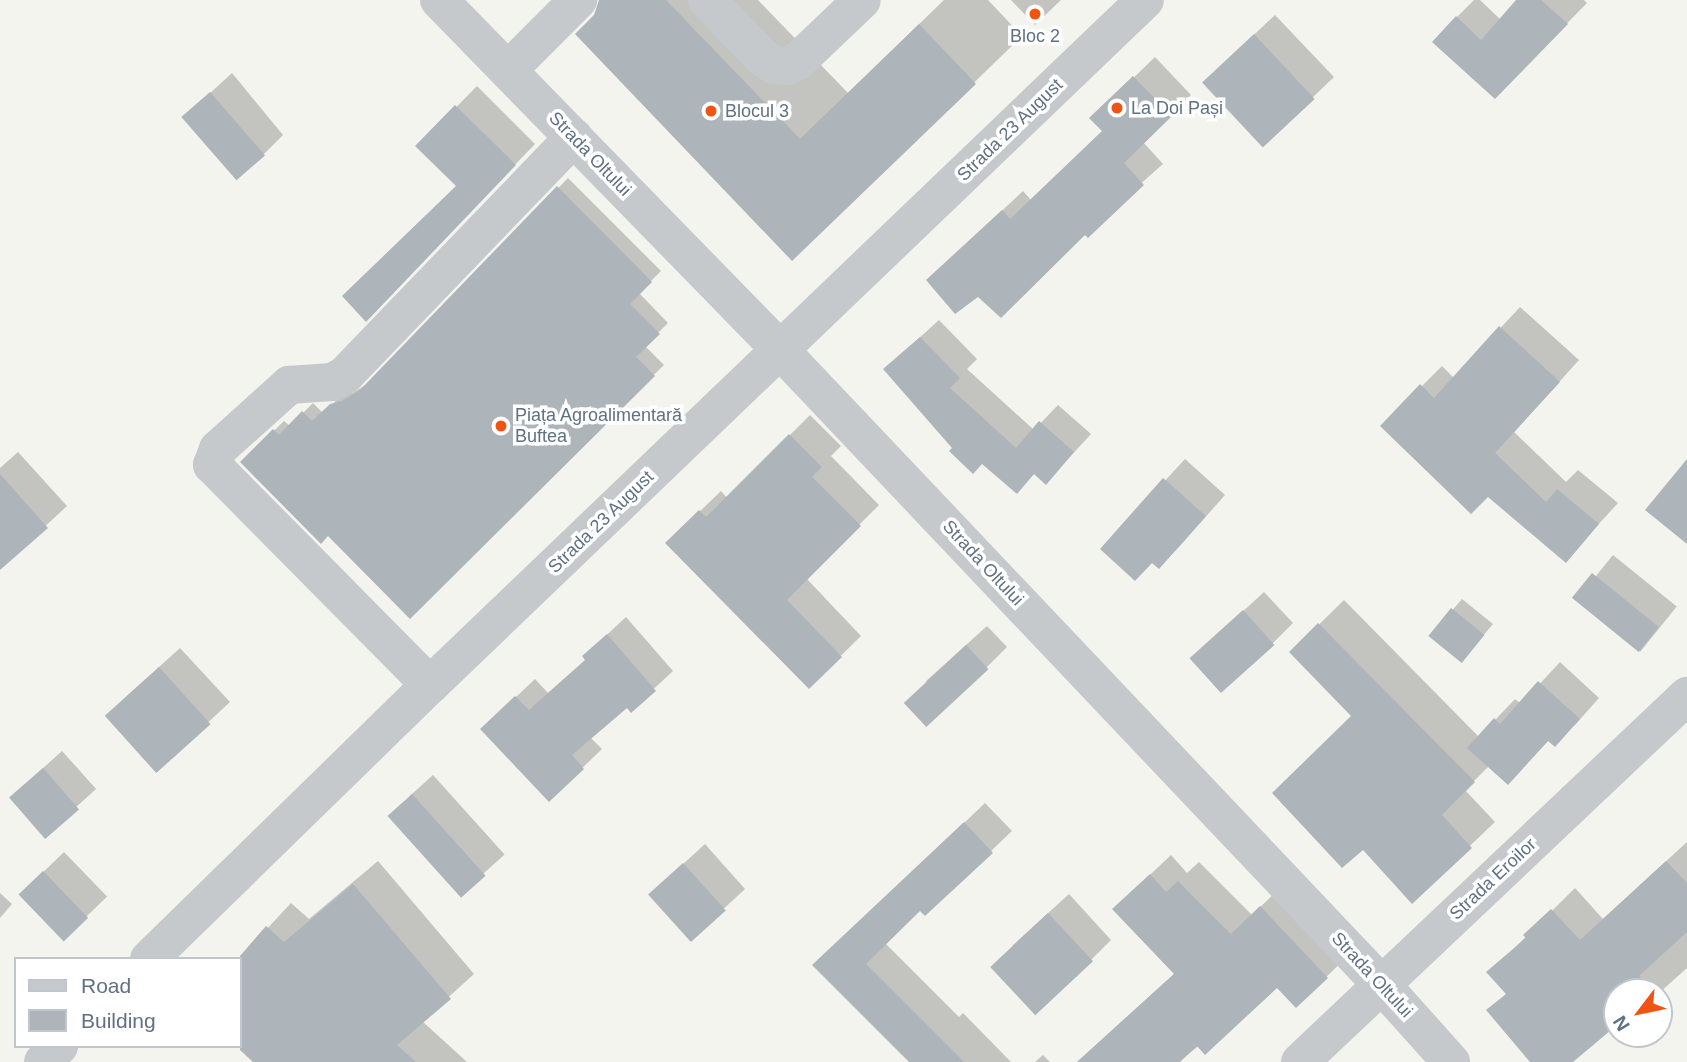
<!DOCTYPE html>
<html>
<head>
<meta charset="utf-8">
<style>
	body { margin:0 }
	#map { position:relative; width:1687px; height:1062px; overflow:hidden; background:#f4f4ef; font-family:Arial,sans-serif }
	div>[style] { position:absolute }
	.shadow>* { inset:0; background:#0003; transform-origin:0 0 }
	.building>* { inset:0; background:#adb4ba; transform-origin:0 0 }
	.minor>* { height:38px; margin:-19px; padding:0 19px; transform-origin:19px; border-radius:19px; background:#c6c9cc }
	.dots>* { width:19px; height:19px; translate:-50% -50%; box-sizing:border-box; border:4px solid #fff; border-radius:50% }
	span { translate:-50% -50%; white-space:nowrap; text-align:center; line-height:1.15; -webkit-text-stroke:7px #fff; paint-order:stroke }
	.poi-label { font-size:18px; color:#607183 }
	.left { translate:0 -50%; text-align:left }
	.street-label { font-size:18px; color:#607183 }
	.legend { position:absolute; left:14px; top:957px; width:228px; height:91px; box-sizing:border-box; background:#fff; border:2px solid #bfc6cd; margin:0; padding:9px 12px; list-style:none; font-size:21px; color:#607183 }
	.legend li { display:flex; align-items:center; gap:14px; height:35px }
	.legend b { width:35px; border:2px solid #bfc6cd }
	.north { position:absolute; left:1603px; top:978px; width:70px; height:70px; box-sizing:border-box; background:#fff; border:2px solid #bfc6cd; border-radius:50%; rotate:238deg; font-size:19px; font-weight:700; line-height:28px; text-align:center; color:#607183 }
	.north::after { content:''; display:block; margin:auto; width:24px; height:32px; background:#f15412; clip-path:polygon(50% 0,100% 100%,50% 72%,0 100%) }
</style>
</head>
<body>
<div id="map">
	<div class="shadow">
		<i style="clip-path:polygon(601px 0,758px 0,848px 93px,944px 0,988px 0,1022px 36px,792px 259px,577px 34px,601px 7px)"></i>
		<i style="clip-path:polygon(1011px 0,1061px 0,1035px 25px)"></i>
		<i style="clip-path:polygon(1474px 0,1480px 0,1501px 20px,1519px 0,1584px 0,1587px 3px,1495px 97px,1457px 17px)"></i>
		<i style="clip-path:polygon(1275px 15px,1334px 77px,1263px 145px,1225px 62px)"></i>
		<i style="clip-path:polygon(1155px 57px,1191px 95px,1143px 142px,1163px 164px,1085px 233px,978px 294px,949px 260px,1023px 191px,1031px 200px,1104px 131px,1092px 118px)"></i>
		<i style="clip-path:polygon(232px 73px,283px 135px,263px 155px,184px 117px)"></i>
		<i style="clip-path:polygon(477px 86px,535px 144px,386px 299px,458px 185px,418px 146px)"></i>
		<i style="clip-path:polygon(568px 178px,661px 271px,639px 293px,668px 323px,645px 346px,664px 365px,410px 616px,328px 534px,242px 462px,284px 421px,290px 426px,313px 403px,323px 413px,342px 395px,354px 392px,372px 381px)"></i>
		<i style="clip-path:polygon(1520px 307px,1579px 360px,1514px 432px,1566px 482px,1578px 470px,1618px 503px,1565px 561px,1488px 495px,1382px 426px,1442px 366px,1454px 378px)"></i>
		<i style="clip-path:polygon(939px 320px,977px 359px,967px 369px,1034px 430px,1058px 405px,1091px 434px,1046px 483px,1035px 473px,1017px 491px,983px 462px,954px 448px,885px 369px)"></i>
		<i style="clip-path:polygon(810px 415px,841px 446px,831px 456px,879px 505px,806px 578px,861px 636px,809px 687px,667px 543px,721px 491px,727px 498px)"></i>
		<i style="clip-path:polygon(18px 452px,67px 506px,0 568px,0 468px)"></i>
		<i style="clip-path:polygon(1185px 459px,1225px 495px,1179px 547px,1159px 567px,1153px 561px,1102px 549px)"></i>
		<i style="left:1613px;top:555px;width:82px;height:58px;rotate:39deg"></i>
		<i style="clip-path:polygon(1264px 592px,1293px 623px,1273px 643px,1213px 639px)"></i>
		<i style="clip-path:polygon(1462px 599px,1493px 624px,1471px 650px,1431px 635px)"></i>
		<i style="clip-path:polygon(1344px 600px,1479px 737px,1515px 699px,1521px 704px,1560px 662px,1599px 698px,1575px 725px,1549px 740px,1508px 783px,1489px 766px,1465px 790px,1495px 822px,1412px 901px,1353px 715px,1291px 652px)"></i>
		<i style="clip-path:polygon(626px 617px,673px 671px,631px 710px,627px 705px,590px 737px,602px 749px,549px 800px,501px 711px,535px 679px,548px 693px,587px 659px,584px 656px)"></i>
		<i style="clip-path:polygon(987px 626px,1007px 647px,987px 667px,925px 682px)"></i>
		<i style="clip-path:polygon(180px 648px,230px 702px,157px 770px,127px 696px)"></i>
		<i style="left:62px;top:751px;width:51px;height:69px;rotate:48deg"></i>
		<i style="left:433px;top:775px;width:107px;height:31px;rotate:48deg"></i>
		<i style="clip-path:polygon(985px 803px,1012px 831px,925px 914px,920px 909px,885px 943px,959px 1017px,963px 1013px,1011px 1062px,910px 1062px,835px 946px)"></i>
		<i style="clip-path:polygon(1687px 842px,1687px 968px,1659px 993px,1617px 992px,1617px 1031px,1614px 1034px,1610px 1029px,1570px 1062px,1533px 1062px,1489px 1010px,1507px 993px,1489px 973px,1575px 888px,1603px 919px)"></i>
		<i style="clip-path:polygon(705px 844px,745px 889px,691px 939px,671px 875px)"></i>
		<i style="left:64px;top:852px;width:62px;height:60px;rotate:46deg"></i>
		<i style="clip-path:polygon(1171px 855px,1187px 873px,1199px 862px,1252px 915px,1281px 887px,1347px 957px,1296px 1006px,1277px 985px,1178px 1062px,1077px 1062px,1175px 973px,1135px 889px)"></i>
		<i style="clip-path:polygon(378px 861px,474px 974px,422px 1021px,467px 1062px,255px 1062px,238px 1046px,239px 959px,291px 903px,309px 919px)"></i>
		<i style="clip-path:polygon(0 893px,12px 904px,0 918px)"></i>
		<i style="clip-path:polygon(1069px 894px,1111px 940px,1091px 960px,1012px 946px)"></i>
		<i style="clip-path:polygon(1043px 1055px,1050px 1062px,1035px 1062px)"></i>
	</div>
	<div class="building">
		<i style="clip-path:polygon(599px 0,666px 0,800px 139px,919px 24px,976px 84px,792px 261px,575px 34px,594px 15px)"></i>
		<i style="clip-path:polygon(1516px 0,1541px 0,1568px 24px,1495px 99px,1432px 42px,1456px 16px,1481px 40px)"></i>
		<i style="left:1254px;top:34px;width:89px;height:71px;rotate:47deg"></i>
		<i style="clip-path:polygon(1133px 76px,1172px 116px,1124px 163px,1144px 185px,1088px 238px,1085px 235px,1001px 318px,978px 297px,955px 314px,926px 280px,1002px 210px,1010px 219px,1102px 131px,1089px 118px)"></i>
		<i style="left:210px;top:92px;width:84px;height:38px;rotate:49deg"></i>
		<i style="clip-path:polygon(455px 105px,516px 165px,366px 322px,342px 296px,456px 186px,415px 146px)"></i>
		<i style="clip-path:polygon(557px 186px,652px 282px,630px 304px,660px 334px,636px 357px,655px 376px,410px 619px,328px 536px,321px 544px,240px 462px,273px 429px,279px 435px,302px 411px,312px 421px,330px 404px,342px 401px,360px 390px)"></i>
		<i style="clip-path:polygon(1499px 326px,1560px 382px,1495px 453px,1546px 502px,1557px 489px,1599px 524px,1566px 563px,1488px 497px,1471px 514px,1380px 426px,1420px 384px,1434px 398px)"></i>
		<i style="clip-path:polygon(920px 337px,960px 378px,950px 388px,1016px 448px,1039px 421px,1074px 452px,1046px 485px,1034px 474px,1017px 494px,982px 464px,973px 474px,949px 451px,952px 448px,883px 369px)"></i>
		<i style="clip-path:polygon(789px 434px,822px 467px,812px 477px,861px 526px,787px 600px,842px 657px,809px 689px,665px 543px,699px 510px,706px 517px)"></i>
		<i style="clip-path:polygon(1687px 459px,1687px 544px,1645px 510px)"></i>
		<i style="clip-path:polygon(0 474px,48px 528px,0 570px)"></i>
		<i style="clip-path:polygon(1163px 478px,1206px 516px,1159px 569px,1152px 563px,1135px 581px,1100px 549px)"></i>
		<i style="left:1592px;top:573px;width:86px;height:32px;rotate:39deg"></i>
		<i style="left:1451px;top:608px;width:43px;height:36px;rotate:39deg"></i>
		<i style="left:1243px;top:610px;width:47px;height:72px;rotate:48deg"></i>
		<i style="clip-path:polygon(1318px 623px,1475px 782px,1442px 815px,1472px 848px,1412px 904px,1363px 850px,1342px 868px,1272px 793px,1351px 716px,1289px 652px)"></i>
		<i style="clip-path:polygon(607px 634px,656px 691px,631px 713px,627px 708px,572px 755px,584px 769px,549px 802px,480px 729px,515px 696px,529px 710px,585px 660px,582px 656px)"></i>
		<i style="left:966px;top:645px;width:33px;height:85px;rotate:47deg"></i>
		<i style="left:159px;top:667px;width:77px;height:73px;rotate:48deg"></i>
		<i style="clip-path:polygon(1538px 681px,1580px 719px,1555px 747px,1548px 741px,1508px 785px,1467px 748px,1494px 718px,1500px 724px)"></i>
		<i style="left:43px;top:768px;width:55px;height:45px;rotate:49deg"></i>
		<i style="left:412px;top:794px;width:110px;height:33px;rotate:48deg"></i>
		<i style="clip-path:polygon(964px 822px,993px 853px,925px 916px,920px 911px,866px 964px,964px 1062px,909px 1062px,812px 965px)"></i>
		<i style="clip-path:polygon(1666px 861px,1687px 883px,1687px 932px,1639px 976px,1654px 992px,1617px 992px,1617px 1025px,1573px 1062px,1530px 1062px,1486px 1010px,1506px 994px,1486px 972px,1526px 938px,1523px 935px,1551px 909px,1580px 940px)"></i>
		<i style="left:683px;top:863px;width:64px;height:47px;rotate:48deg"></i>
		<i style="left:43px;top:871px;width:65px;height:34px;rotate:46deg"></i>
		<i style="clip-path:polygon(1150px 874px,1166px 892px,1178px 881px,1231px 934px,1260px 906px,1328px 978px,1296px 1008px,1277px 988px,1205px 1055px,1197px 1046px,1180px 1062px,1077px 1062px,1174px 974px,1112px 909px)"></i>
		<i style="clip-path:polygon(353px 884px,451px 999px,397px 1045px,416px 1062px,253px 1062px,240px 1050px,240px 956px,266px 926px,284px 942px)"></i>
		<i style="left:1048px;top:913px;width:66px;height:79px;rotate:47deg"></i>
	</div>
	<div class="minor">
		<i style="left:439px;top:0;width:490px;rotate:45.7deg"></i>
		<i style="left:781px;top:351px;width:872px;rotate:46.53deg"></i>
		<i style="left:1381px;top:984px;width:105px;rotate:48.1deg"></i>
		<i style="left:707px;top:0;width:81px;rotate:46deg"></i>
		<i style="left:763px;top:58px;width:13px;rotate:32deg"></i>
		<i style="left:774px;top:65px;width:13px;rotate:4deg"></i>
		<i style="left:787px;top:66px;width:12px;rotate:-24deg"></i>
		<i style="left:798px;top:61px;width:88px;rotate:-43.6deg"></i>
		<i style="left:509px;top:69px;width:98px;rotate:-45deg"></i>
		<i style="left:430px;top:685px;width:310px;rotate:-134.7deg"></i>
		<i style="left:212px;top:465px;width:17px;rotate:-69deg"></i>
		<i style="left:218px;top:449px;width:96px;rotate:-42deg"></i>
		<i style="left:289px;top:385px;width:43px;rotate:-4deg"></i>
		<i style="left:332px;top:382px;width:15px;rotate:-28deg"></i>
		<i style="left:345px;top:375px;width:330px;rotate:-46.1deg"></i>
		<i style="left:149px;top:959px;width:392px;rotate:-44.3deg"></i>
		<i style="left:430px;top:685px;width:990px;rotate:-43.77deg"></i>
		<i style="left:43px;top:1062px;width:23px;rotate:-45deg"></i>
		<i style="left:1300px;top:1062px;width:533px;rotate:-43.4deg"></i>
	</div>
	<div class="dots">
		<i style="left:1035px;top:14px;background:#f15412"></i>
		<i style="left:1117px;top:108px;background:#f15412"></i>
		<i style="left:711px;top:111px;background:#f15412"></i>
		<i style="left:501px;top:426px;background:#f15412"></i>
	</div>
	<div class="poi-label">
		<span style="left:1035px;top:36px">Bloc 2</span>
		<span class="left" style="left:1131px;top:108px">La Doi Pași</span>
		<span class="left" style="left:725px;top:111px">Blocul 3</span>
		<span class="left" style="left:515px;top:426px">Piața Agroalimentară<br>Buftea</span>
	</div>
	<div class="street-label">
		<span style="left:1010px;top:130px;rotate:-44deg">Strada 23 August</span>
		<span style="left:590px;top:154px;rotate:46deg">Strada Oltului</span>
		<span style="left:601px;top:522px;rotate:-44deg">Strada 23 August</span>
		<span style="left:983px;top:563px;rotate:47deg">Strada Oltului</span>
		<span style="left:1493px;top:879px;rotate:-43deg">Strada Eroilor</span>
		<span style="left:1372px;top:975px;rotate:47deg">Strada Oltului</span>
	</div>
	<ul class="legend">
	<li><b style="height:9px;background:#c6c9cc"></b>Road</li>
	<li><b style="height:19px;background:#adb4ba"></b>Building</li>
	</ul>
	<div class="north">N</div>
</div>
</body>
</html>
